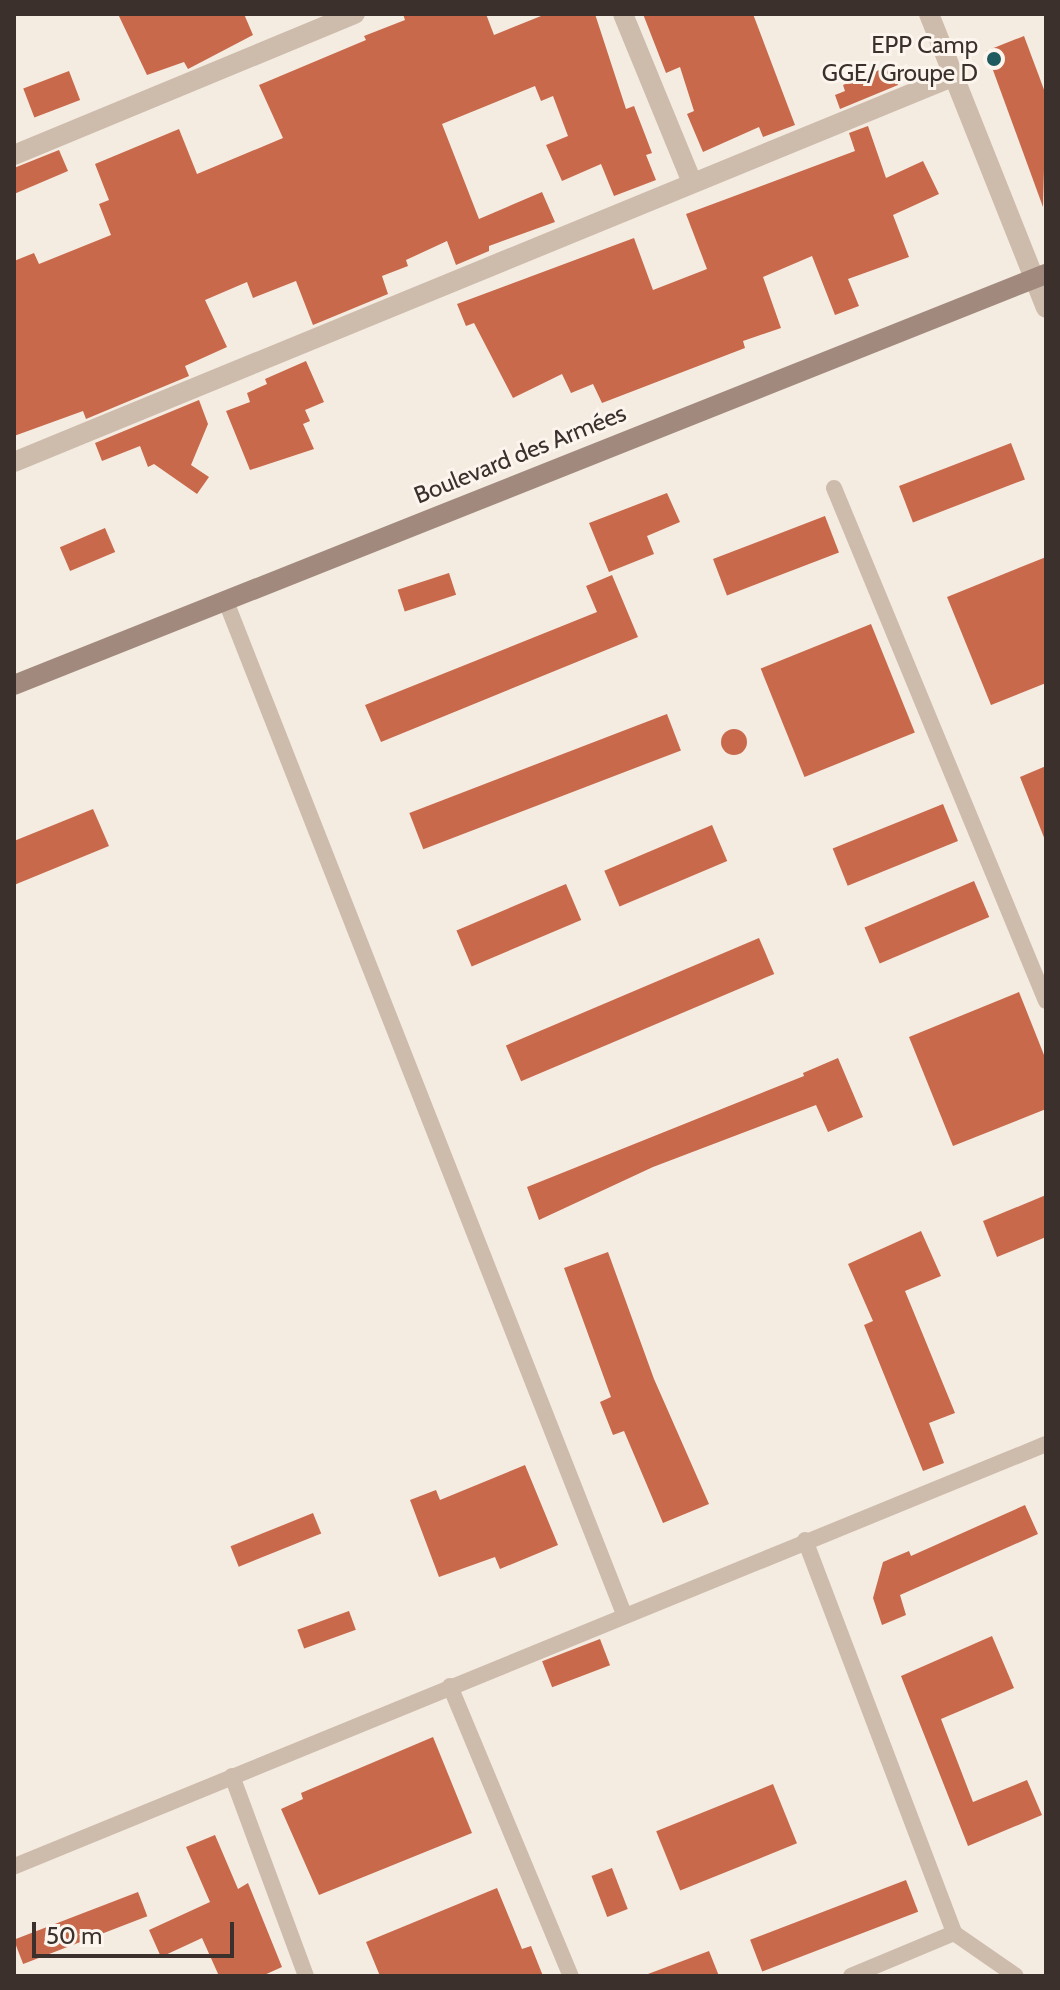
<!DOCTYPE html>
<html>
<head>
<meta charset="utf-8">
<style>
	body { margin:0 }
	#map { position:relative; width:1060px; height:1990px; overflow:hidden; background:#f4ebe1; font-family:Cabin,sans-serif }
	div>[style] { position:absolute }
	.building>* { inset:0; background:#c8694b; transform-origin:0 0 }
	.round { border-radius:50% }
	.lane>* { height:16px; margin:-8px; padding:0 8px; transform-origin:8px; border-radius:8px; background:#cdbbac }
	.street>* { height:20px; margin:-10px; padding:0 10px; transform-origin:10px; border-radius:10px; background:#cdbbac }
	.secondary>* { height:20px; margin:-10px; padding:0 10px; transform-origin:10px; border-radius:10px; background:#a18a7d }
	.dots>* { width:22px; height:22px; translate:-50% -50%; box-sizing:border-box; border:4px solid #fbf5ee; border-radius:50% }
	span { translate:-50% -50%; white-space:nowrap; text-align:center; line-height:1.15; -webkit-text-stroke:6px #fbf5ee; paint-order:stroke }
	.poi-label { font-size:24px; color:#3b302b }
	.right { translate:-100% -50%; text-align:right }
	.street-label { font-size:24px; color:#3b302b }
	.frame { position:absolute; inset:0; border:16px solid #3b302b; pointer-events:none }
	.scale { position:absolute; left:32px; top:1922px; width:202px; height:36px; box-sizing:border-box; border:4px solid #3b302b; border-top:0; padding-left:10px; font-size:24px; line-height:28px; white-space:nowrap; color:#3b302b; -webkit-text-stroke:6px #fbf5ee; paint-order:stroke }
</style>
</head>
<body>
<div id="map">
	<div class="building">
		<i style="clip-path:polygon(118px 14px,244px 14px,253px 35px,188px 69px,184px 62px,147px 75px)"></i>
		<i style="clip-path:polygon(403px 14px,486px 14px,494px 35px,546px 14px,595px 14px,626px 109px,634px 106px,652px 153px,646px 155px,656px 180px,614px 196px,601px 164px,562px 181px,546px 145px,568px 136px,553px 96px,541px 101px,535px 86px,442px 124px,479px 219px,542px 192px,555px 222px,489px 246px,489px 251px,456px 265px,447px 241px,406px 260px,408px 266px,382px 276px,388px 294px,313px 325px,296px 281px,253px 298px,247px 282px,205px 300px,227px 347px,185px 366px,189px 376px,86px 419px,83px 411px,14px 436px,14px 261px,34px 253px,39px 264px,111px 235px,99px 204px,109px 200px,95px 164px,179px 129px,197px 174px,283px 138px,259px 85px,366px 40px,364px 36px,405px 20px)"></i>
		<i style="clip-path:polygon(643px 14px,753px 14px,795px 125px,763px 137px,759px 127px,703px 152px,687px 114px,694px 111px,680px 67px,666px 73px)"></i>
		<i style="clip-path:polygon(1024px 36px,1046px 95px,1043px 207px,986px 51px)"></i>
		<i style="clip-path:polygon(889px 66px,898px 85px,840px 109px,835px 95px,845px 91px,843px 85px)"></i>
		<i style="left:69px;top:71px;width:31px;height:49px;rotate:69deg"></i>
		<i style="clip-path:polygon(868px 126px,886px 178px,923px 161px,939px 194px,893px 215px,909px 257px,848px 279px,859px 306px,835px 315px,812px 256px,763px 277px,781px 328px,743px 341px,745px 348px,602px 403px,593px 384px,571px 393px,562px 374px,513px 398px,474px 323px,466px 326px,457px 304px,634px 238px,653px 290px,707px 269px,686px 214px,855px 151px,849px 133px)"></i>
		<i style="clip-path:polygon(59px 150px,68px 171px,14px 194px,14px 168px)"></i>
		<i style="clip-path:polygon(306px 361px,324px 402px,305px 410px,310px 421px,303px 424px,314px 449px,250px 470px,226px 411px,250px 402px,247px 393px,267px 384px,265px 379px)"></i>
		<i style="clip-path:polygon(199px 400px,208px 424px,191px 465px,209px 477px,197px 494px,154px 464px,148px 467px,140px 446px,102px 461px,95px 443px)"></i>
		<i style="left:1011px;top:443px;width:39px;height:120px;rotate:69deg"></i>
		<i style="clip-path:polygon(667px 493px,680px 522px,647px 536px,654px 554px,609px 572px,589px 523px)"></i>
		<i style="left:825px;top:516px;width:39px;height:120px;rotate:69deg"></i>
		<i style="left:105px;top:528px;width:26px;height:49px;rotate:67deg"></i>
		<i style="clip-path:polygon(1046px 557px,1046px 683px,991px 705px,947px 597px)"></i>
		<i style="left:449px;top:573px;width:23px;height:54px;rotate:72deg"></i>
		<i style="clip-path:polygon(612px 575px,638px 637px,381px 742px,365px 705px,597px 612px,586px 586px)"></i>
		<i style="left:871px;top:624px;width:117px;height:119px;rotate:68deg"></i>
		<i style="left:667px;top:714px;width:39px;height:276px;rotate:69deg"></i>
		<i class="round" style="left:721px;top:729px;width:26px;height:26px"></i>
		<i style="clip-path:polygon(1046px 766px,1046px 839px,1045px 840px,1020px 777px)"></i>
		<i style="left:943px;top:804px;width:40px;height:119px;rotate:68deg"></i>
		<i style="clip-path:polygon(93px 809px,109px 846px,14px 885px,14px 841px)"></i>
		<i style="left:712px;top:825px;width:39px;height:117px;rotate:67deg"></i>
		<i style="left:974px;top:881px;width:39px;height:119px;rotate:67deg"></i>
		<i style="left:566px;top:884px;width:39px;height:119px;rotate:67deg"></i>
		<i style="left:759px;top:938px;width:39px;height:275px;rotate:67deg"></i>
		<i style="clip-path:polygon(1019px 992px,1046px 1060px,1046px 1109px,953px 1146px,909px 1037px)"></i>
		<i style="clip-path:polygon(838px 1058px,863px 1117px,828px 1132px,816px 1105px,653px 1167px,539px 1220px,527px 1187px,804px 1076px,803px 1073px)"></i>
		<i style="clip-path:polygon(1046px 1195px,1046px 1237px,997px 1257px,983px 1221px)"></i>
		<i style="clip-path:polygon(921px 1231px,941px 1276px,905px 1291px,955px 1413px,929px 1423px,944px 1463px,923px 1471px,864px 1325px,873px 1321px,848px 1264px)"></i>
		<i style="clip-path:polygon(608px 1252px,654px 1379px,709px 1504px,663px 1523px,624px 1431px,613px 1435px,600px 1402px,611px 1397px,564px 1268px)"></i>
		<i style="clip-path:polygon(525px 1465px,558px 1545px,500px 1569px,495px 1557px,439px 1577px,410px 1500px,436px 1490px,440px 1500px)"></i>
		<i style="clip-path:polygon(1025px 1505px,1038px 1534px,900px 1595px,906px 1615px,882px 1625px,873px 1598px,883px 1562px,909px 1551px,911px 1556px)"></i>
		<i style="left:313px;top:1513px;width:22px;height:89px;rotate:68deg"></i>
		<i style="left:349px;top:1611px;width:20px;height:55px;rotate:70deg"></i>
		<i style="clip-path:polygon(992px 1636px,1014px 1688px,941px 1719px,973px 1802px,1027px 1780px,1042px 1815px,968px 1846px,901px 1676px)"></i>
		<i style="left:600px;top:1639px;width:28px;height:62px;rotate:69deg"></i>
		<i style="clip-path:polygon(433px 1737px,472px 1833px,319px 1895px,281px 1809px,303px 1799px,301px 1793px)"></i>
		<i style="left:773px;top:1784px;width:64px;height:126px;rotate:68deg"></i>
		<i style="clip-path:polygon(215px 1835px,238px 1889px,248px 1883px,282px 1967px,262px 1976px,219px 1976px,202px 1938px,161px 1957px,149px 1930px,210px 1902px,186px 1847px)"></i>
		<i style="left:612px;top:1868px;width:44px;height:22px;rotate:69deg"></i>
		<i style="left:906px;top:1880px;width:34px;height:167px;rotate:69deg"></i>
		<i style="clip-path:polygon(497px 1888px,522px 1949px,531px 1946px,543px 1976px,380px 1976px,366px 1942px)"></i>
		<i style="left:138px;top:1892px;width:26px;height:133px;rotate:69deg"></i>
		<i style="clip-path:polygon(709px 1951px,719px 1976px,649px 1976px,648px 1974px)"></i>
	</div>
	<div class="lane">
		<i style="left:834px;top:488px;width:555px;rotate:67.55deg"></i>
		<i style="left:225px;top:599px;width:1091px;rotate:68.54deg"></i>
		<i style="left:805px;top:1540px;width:420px;rotate:69.2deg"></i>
		<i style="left:954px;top:1933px;width:75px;rotate:34.7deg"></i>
		<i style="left:450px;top:1686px;width:314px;rotate:67.4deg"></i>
		<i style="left:232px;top:1776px;width:213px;rotate:69.7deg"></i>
		<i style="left:15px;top:1866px;width:1114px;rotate:-22.26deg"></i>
		<i style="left:851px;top:1976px;width:112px;rotate:-22.7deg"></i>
	</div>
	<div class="street">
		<i style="left:623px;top:14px;width:182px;rotate:67.7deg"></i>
		<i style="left:929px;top:14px;width:316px;rotate:68.3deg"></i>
		<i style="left:14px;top:155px;width:369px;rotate:-22.5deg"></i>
		<i style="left:14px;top:462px;width:1016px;rotate:-22.32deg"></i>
	</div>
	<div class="secondary">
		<i style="left:14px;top:685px;width:1111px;rotate:-21.72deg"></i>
	</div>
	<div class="dots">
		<i style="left:994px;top:59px;background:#1f5a5e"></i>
	</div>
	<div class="poi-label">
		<span class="right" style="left:978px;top:59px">EPP Camp<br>GGE/ Groupe D</span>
	</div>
	<div class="street-label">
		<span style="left:520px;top:454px;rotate:-22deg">Boulevard des Armées</span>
	</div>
	<div class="frame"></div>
	<div class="scale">50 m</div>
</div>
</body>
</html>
